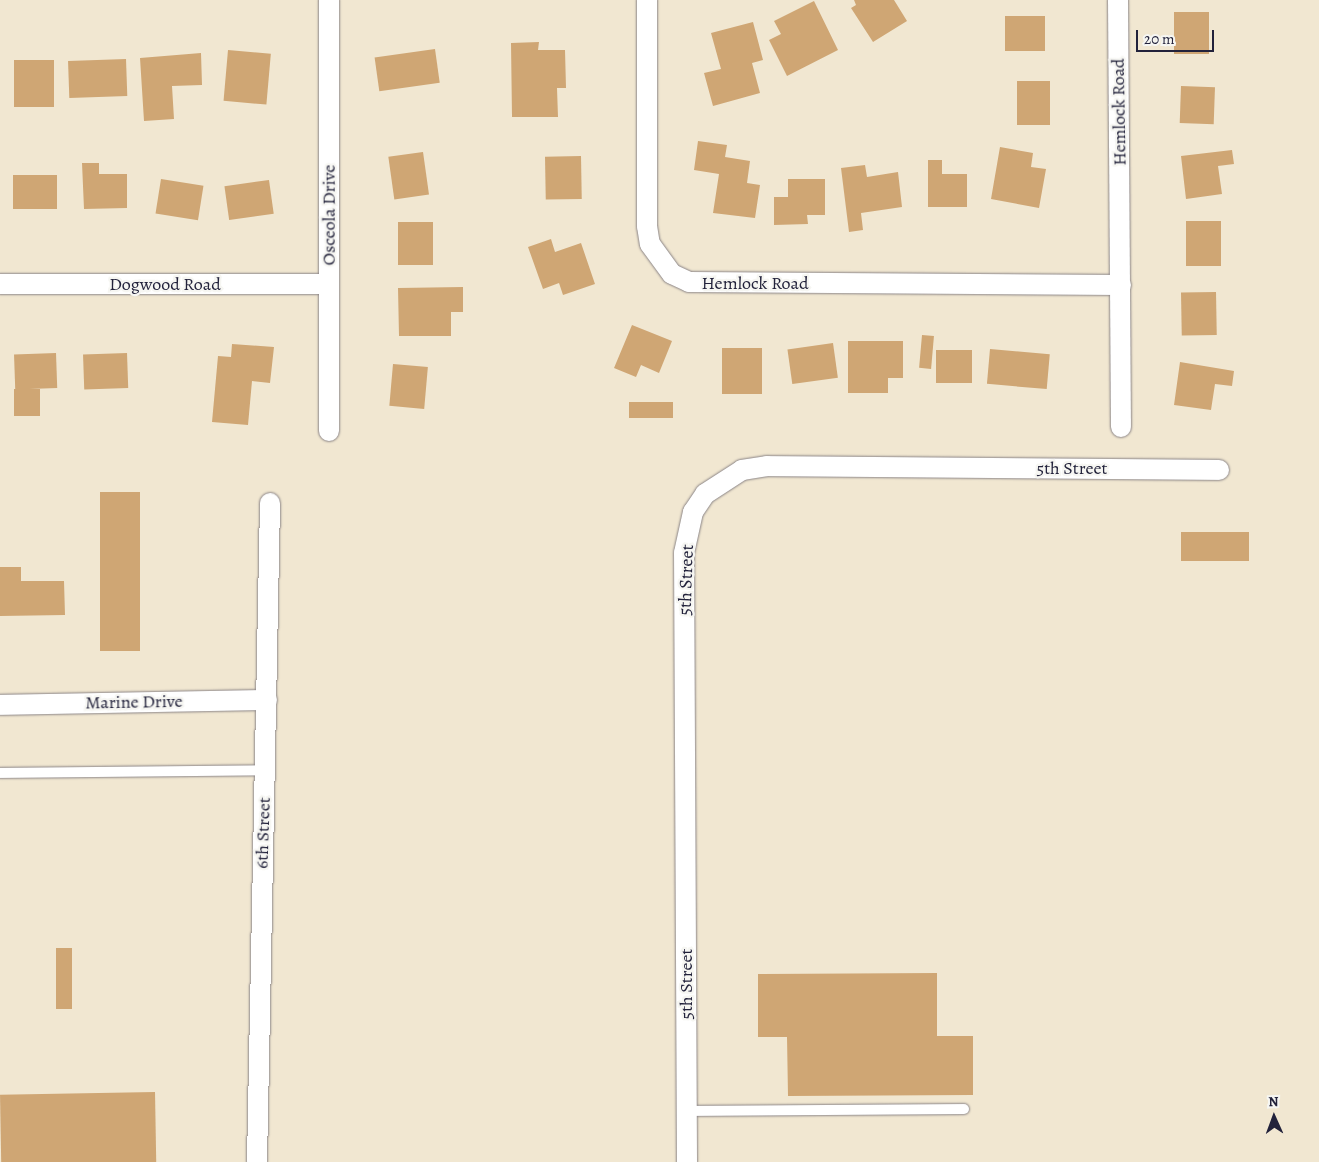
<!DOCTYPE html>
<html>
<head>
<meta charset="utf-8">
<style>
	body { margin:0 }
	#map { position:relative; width:1319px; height:1162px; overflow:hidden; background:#f1e7d1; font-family:Alegreya,serif }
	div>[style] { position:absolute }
	.building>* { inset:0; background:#cfa674; transform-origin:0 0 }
	.roads { filter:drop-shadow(0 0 1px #8a8486) drop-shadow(0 0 1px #8a8486) }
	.service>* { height:10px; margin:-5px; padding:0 5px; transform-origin:5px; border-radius:5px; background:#fff }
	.minor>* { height:20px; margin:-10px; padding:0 10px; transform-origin:10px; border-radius:10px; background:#fff }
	span { translate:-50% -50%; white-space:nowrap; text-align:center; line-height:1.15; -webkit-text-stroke:4.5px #f6f6f2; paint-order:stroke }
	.street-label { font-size:18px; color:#22223b }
	.north { position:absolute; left:1249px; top:1092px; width:50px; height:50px; -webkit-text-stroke:4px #f6f6f2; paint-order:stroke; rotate:358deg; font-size:14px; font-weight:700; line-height:20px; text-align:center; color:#22223b }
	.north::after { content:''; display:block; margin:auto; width:18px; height:22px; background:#22223b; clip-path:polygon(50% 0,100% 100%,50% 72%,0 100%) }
	.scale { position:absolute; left:1136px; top:30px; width:78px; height:22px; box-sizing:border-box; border:2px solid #22223b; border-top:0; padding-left:6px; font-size:15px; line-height:18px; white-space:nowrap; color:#22223b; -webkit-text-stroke:4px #f6f6f2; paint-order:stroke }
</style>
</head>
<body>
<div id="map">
	<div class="building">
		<i style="clip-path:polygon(854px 0,894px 0,907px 21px,873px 42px,851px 8px,856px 5px)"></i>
		<i style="clip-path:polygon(814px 1px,838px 50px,787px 76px,769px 40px,781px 34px,774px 21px)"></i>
		<i style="left:1174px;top:12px;width:35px;height:42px"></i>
		<i style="left:1005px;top:16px;width:40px;height:35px"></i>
		<i style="clip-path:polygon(753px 22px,763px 60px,752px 63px,760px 93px,713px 106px,704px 73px,721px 69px,711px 33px)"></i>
		<i style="clip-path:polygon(539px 42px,538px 50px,565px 50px,566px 88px,557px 88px,558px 117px,512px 117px,511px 43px)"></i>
		<i style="left:435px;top:49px;width:34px;height:61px;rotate:82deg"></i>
		<i style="left:228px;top:50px;width:43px;height:51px;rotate:5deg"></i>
		<i style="clip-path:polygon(201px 53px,202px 85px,172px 86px,174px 119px,144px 121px,140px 58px)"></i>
		<i style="left:126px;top:59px;width:37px;height:58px;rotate:88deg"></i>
		<i style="left:14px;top:60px;width:40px;height:47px"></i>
		<i style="left:1017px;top:81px;width:33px;height:44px"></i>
		<i style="left:1181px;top:86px;width:34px;height:37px;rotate:2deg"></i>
		<i style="clip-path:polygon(698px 141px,727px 145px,725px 157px,750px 161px,747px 183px,760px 185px,755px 218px,713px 213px,719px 174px,694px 170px)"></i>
		<i style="clip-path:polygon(1000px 147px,1033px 153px,1031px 167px,1046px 169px,1039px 208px,991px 199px)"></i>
		<i style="clip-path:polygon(1232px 150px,1234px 164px,1218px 166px,1222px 194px,1186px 199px,1181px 156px)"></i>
		<i style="left:423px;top:152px;width:43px;height:35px;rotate:82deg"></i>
		<i style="left:581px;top:156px;width:43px;height:36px;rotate:89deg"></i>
		<i style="clip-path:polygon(928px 160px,942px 160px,942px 174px,967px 174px,967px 207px,928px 207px)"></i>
		<i style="clip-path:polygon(82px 163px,99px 163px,99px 174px,127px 174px,127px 208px,84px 209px)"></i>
		<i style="clip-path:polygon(865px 165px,867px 177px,898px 172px,902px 207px,861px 213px,863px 230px,849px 232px,841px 168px)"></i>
		<i style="left:57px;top:175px;width:34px;height:44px;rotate:90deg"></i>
		<i style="left:161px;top:179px;width:43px;height:35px;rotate:9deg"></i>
		<i style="clip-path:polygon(788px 179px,825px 179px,825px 215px,807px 215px,808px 224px,774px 225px,774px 197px,788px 197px)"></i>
		<i style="left:269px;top:180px;width:34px;height:45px;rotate:82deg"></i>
		<i style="left:1186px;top:221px;width:35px;height:45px"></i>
		<i style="left:398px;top:222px;width:35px;height:43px"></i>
		<i style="clip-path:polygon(551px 239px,555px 252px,581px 243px,595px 284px,563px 295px,559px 283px,543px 289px,528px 247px)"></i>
		<i style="clip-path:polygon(463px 287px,463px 312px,451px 312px,451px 336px,399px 336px,398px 288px)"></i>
		<i style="left:1216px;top:292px;width:43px;height:35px;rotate:89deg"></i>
		<i style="clip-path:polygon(632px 325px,672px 341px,659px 373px,641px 365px,636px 377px,614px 368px)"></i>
		<i style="left:922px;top:335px;width:12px;height:33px;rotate:5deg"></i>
		<i style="clip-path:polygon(848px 341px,903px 341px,903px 378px,888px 378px,888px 393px,848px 393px)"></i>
		<i style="left:833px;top:343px;width:35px;height:46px;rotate:82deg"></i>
		<i style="clip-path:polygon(232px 344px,274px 347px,270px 383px,252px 381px,248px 425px,212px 422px,218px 356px,231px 357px)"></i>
		<i style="left:762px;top:348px;width:46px;height:40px;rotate:90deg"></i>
		<i style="left:990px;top:349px;width:60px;height:35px;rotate:5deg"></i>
		<i style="left:936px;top:350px;width:36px;height:33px"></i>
		<i style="left:56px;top:353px;width:35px;height:42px;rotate:88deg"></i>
		<i style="left:127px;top:353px;width:35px;height:44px;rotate:88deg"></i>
		<i style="clip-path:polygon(1180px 362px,1234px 371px,1232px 386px,1215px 384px,1211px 410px,1174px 405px)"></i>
		<i style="left:393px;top:364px;width:35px;height:42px;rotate:5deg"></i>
		<i style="left:40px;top:389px;width:27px;height:26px;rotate:90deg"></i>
		<i style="left:629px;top:402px;width:44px;height:16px"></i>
		<i style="left:140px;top:492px;width:159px;height:40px;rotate:90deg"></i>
		<i style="left:1181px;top:532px;width:68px;height:29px"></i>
		<i style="clip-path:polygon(0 567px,21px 567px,21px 581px,64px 581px,65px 615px,0 616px)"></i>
		<i style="left:56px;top:948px;width:16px;height:61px"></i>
		<i style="clip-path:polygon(937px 973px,937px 1036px,973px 1036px,973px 1095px,788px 1096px,787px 1037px,758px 1037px,758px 974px)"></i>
		<i style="left:155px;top:1092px;width:70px;height:155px;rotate:89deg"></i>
	</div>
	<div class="roads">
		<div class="service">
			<i style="left:0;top:773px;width:265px;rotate:-0.6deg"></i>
			<i style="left:687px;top:1111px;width:277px;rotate:-0.4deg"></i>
		</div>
		<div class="minor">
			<i style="left:647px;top:0;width:226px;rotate:90deg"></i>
			<i style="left:647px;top:226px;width:18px;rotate:81deg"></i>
			<i style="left:650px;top:244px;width:37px;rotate:54deg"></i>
			<i style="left:672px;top:274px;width:19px;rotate:25deg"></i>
			<i style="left:689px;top:282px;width:432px;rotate:0.4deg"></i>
			<i style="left:1118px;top:0;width:427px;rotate:89.6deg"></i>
			<i style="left:0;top:284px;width:329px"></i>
			<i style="left:329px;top:431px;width:431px;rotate:-90deg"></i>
			<i style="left:0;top:705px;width:267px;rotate:-1.1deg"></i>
			<i style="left:257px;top:1162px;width:659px;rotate:-88.87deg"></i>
			<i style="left:687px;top:1162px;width:609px;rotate:-90.28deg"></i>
			<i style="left:684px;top:553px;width:42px;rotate:-77.6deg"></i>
			<i style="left:693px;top:512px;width:22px;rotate:-56deg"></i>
			<i style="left:705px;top:494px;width:44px;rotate:-33deg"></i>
			<i style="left:742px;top:470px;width:25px;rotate:-9deg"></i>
			<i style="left:767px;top:466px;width:452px;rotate:0.5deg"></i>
		</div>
	</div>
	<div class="street-label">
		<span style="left:1119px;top:112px;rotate:-91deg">Hemlock Road</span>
		<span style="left:329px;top:215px;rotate:-90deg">Osceola Drive</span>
		<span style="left:755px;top:283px">Hemlock Road</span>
		<span style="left:165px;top:284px">Dogwood Road</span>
		<span style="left:1072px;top:468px">5th Street</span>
		<span style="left:686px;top:580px;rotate:-88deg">5th Street</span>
		<span style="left:134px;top:702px;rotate:-1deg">Marine Drive</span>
		<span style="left:263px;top:833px;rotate:-88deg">6th Street</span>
		<span style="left:686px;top:984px;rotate:-90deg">5th Street</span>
	</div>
	<div class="north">N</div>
	<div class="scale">20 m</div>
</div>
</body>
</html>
